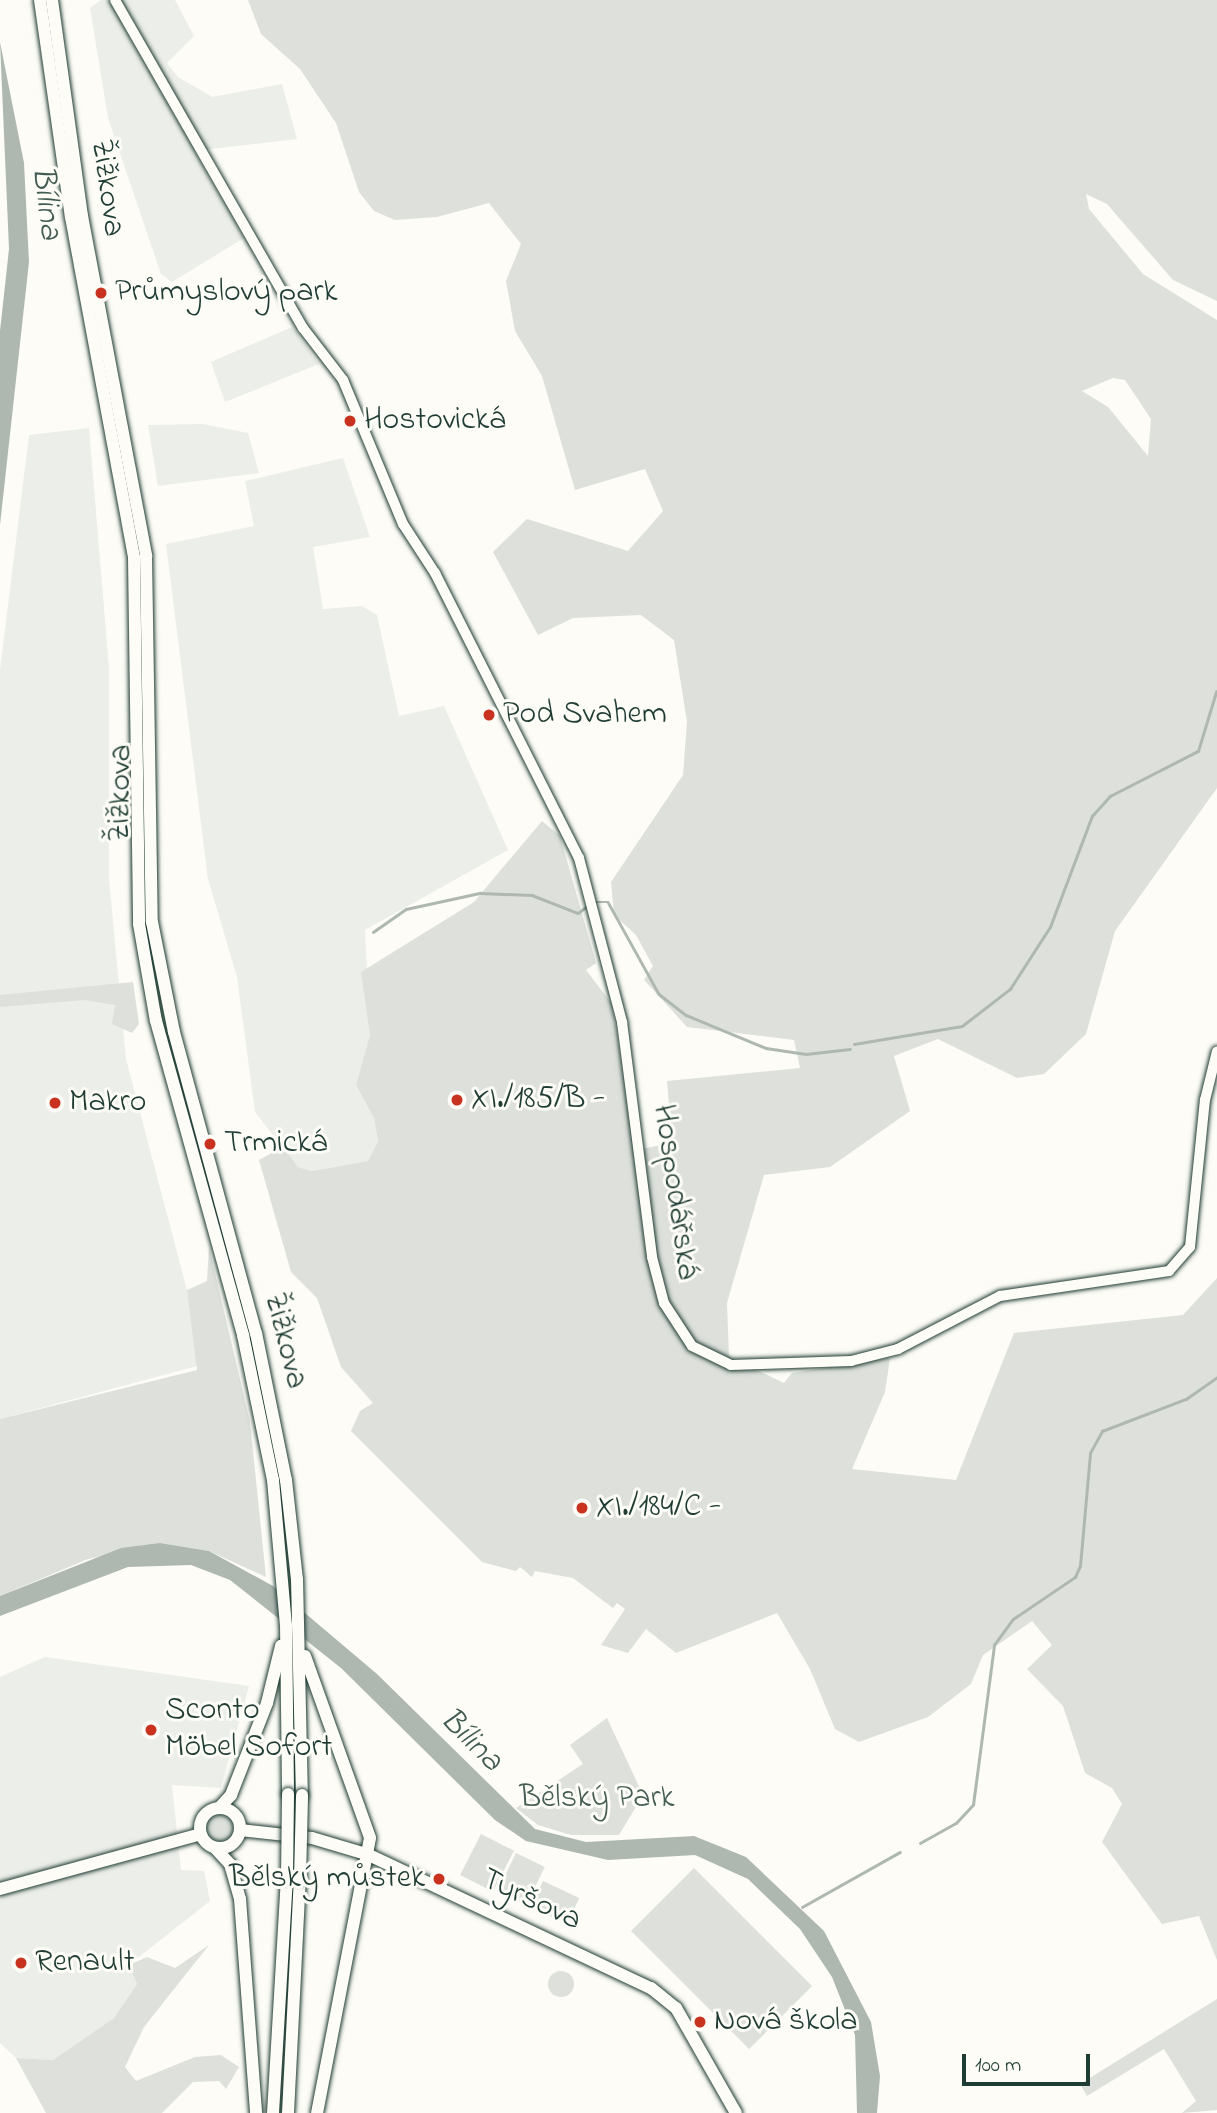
<!DOCTYPE html>
<html>
<head>
<meta charset="utf-8">
<style>
	body { margin:0 }
	#map { position:relative; width:1217px; height:2113px; overflow:hidden; background:#fdfcf7; font-family:"Indie Flower",sans-serif }
	div>[style] { position:absolute }
	.built>* { inset:0; background:#eceee9 }
	.green>* { inset:0; background:#dde0db; transform-origin:0 0 }
	.round { border-radius:50% }
	.water>* { inset:0; background:#aeb8b1 }
	.stream>* { height:2.5px; margin:-1.25px; padding:0 1.25px; transform-origin:1.25px; border-radius:1.25px; background:#aeb8b1 }
	.roads { filter:drop-shadow(0 0 2px #1f3d34) drop-shadow(0 0 2px #1f3d34) }
	.minor>* { height:10px; margin:-5px; padding:0 5px; transform-origin:5px; border-radius:5px; background:#fdfcf7 }
	.major>* { height:12px; margin:-6px; padding:0 6px; transform-origin:6px; border-radius:6px; background:#fdfcf7 }
	.major>.ring { margin:-6px; padding:0; box-sizing:content-box; background:none; border:12px solid #fdfcf7; border-radius:50% }
	.bridges { filter:drop-shadow(0 0 2px #1f3d34) drop-shadow(0 0 2px #1f3d34) }
	.major-bridge>* { height:12px; margin:-6px; padding:0 6px; transform-origin:6px; border-radius:6px; background:#fdfcf7 }
	.dots>* { width:19px; height:19px; translate:-50% -50%; box-sizing:border-box; border:4px solid #fdfcf7; border-radius:50% }
	span { translate:-50% -50%; white-space:nowrap; text-align:center; line-height:1.15; -webkit-text-stroke:6px #fdfcf7; paint-order:stroke }
	.street-label { font-size:32px; color:#1f3d34 }
	.poi-label { font-size:32px; color:#1f3d34 }
	.left { translate:0 -50%; text-align:left }
	.right { translate:-100% -50%; text-align:right }
	.park-label { font-size:32px; color:#455e55 }
	.water-label { font-size:33px; color:#435c53; font-style:italic }
	.scale { position:absolute; left:962px; top:2054px; width:128px; height:32px; box-sizing:border-box; border:4px solid #1f3d34; border-top:0; padding-left:9px; font-size:21px; line-height:24px; white-space:nowrap; color:#1f3d34; -webkit-text-stroke:5px #fdfcf7; paint-order:stroke }
</style>
</head>
<body>
<div id="map">
	<div class="built">
		<i style="clip-path:polygon(101px 0,175px 0,194px 36px,167px 63px,178px 77px,212px 97px,282px 84px,297px 139px,194px 151px,244px 238px,172px 282px,161px 274px,108px 118px,90px 8px)"></i>
		<i style="clip-path:polygon(292px 327px,319px 364px,225px 402px,211px 362px)"></i>
		<i style="clip-path:polygon(203px 424px,248px 433px,259px 473px,158px 486px,148px 425px)"></i>
		<i style="clip-path:polygon(89px 428px,109px 668px,109px 878px,126px 1059px,187px 1290px,197px 1366px,0 1419px,0 670px,29px 435px)"></i>
		<i style="clip-path:polygon(343px 458px,370px 537px,313px 547px,323px 609px,362px 606px,377px 615px,399px 716px,444px 706px,508px 850px,365px 930px,370px 1035px,356px 1085px,374px 1118px,378px 1143px,368px 1161px,312px 1171px,298px 1167px,255px 1112px,237px 977px,208px 879px,166px 544px,254px 526px,245px 481px)"></i>
		<i style="clip-path:polygon(45px 1657px,249px 1686px,221px 1788px,172px 1785px,181px 1870px,204px 1871px,210px 1901px,130px 1964px,137px 1984px,114px 2018px,53px 2060px,16px 2058px,0 2043px,0 1677px)"></i>
	</div>
	<div class="green">
		<i style="clip-path:polygon(evenodd,248px 0,1217px 0,1217px 301px,1173px 280px,1107px 204px,1086px 194px,1089px 209px,1143px 274px,1217px 320px,1217px 788px,1115px 931px,1086px 1034px,1044px 1074px,1017px 1078px,938px 1039px,894px 1056px,910px 1111px,830px 1167px,764px 1175px,727px 1303px,729px 1357px,784px 1383px,792px 1373px,890px 1358px,885px 1392px,852px 1469px,956px 1480px,1014px 1333px,1183px 1315px,1217px 1278px,1217px 1960px,1199px 1916px,1162px 1924px,1102px 1842px,1122px 1804px,1112px 1788px,1085px 1773px,1063px 1706px,1027px 1669px,1052px 1645px,1032px 1621px,983px 1655px,971px 1684px,928px 1717px,859px 1742px,835px 1729px,810px 1669px,777px 1613px,676px 1653px,646px 1629px,628px 1653px,601px 1645px,625px 1609px,617px 1603px,613px 1608px,573px 1578px,535px 1571px,532px 1577px,520px 1567px,516px 1571px,482px 1562px,351px 1431px,360px 1411px,373px 1403px,341px 1367px,317px 1298px,291px 1272px,259px 1160px,283px 1147px,298px 1167px,312px 1171px,368px 1161px,378px 1142px,374px 1118px,356px 1085px,370px 1035px,361px 972px,474px 902px,542px 821px,560px 836px,596px 963px,586px 970px,612px 1004px,636px 1150px,672px 1143px,667px 1081px,800px 1068px,794px 1040px,687px 1027px,644px 980px,653px 966px,636px 935px,614px 915px,611px 882px,683px 775px,687px 722px,674px 640px,641px 615px,573px 618px,538px 635px,493px 552px,527px 519px,628px 551px,663px 511px,645px 469px,575px 490px,542px 376px,515px 331px,506px 281px,521px 244px,489px 203px,437px 217px,395px 220px,374px 211px,359px 192px,336px 123px,300px 69px,261px 34px,248px 0,1113px 378px,1125px 380px,1151px 419px,1148px 456px,1108px 407px,1082px 391px,1113px 378px)"></i>
		<i style="clip-path:polygon(133px 982px,139px 1024px,132px 1033px,112px 1024px,115px 1005px,84px 1000px,0 1007px,0 995px)"></i>
		<i style="clip-path:polygon(209px 1247px,250px 1422px,266px 1577px,209px 1551px,160px 1543px,88px 1559px,0 1596px,0 1419px,197px 1370px,187px 1290px,207px 1281px)"></i>
		<i style="clip-path:polygon(607px 1718px,643px 1795px,619px 1835px,571px 1835px,538px 1825px,516px 1808px,583px 1764px,570px 1745px)"></i>
		<i class="round" style="left:207px;top:1815px;width:26px;height:26px"></i>
		<i style="left:481px;top:1834px;width:37px;height:46px;rotate:27deg"></i>
		<i style="left:516px;top:1853px;width:32px;height:42px;rotate:26deg"></i>
		<i style="left:694px;top:1868px;width:167px;height:89px;rotate:45deg"></i>
		<i style="left:543px;top:1881px;width:40px;height:29px;rotate:25deg"></i>
		<i style="clip-path:polygon(209px 1945px,144px 2027px,125px 2067px,136px 2081px,195px 2057px,221px 2055px,239px 2067px,226px 2089px,219px 2081px,193px 2082px,162px 2113px,46px 2113px,16px 2058px,53px 2060px,114px 2018px,137px 1984px,129px 1965px,147px 1957px,175px 1968px)"></i>
		<i class="round" style="left:548px;top:1971px;width:26px;height:26px"></i>
		<i style="clip-path:polygon(1217px 1999px,1217px 2110px,1182px 2113px,1196px 2101px,1164px 2049px,1087px 2096px,1080px 2084px)"></i>
	</div>
	<div class="water">
		<i style="clip-path:polygon(0 42px,24px 163px,29px 262px,0 525px,0 331px,9px 249px)"></i>
		<i style="clip-path:polygon(160px 1543px,209px 1551px,273px 1586px,377px 1674px,535px 1829px,586px 1842px,694px 1836px,746px 1857px,824px 1931px,871px 2022px,880px 2076px,877px 2113px,857px 2113px,855px 2035px,832px 1977px,800px 1929px,748px 1879px,695px 1855px,608px 1860px,526px 1841px,495px 1820px,341px 1668px,230px 1580px,191px 1565px,128px 1567px,0 1616px,0 1596px,121px 1548px)"></i>
	</div>
	<div class="stream">
		<i style="left:592px;top:902px;width:16px"></i>
		<i style="left:608px;top:902px;width:105px;rotate:61deg"></i>
		<i style="left:659px;top:994px;width:34px;rotate:38deg"></i>
		<i style="left:686px;top:1015px;width:87px;rotate:22.4deg"></i>
		<i style="left:766px;top:1048px;width:40px;rotate:8.5deg"></i>
		<i style="left:806px;top:1054px;width:44px;rotate:-6.5deg"></i>
		<i style="left:373px;top:932px;width:40px;rotate:-34.9deg"></i>
		<i style="left:406px;top:909px;width:76px;rotate:-12.2deg"></i>
		<i style="left:480px;top:893px;width:52px;rotate:2.2deg"></i>
		<i style="left:532px;top:895px;width:49px;rotate:21.4deg"></i>
		<i style="left:578px;top:913px;width:11px;rotate:-38deg"></i>
		<i style="left:854px;top:1044px;width:109px;rotate:-9.5deg"></i>
		<i style="left:962px;top:1026px;width:61px;rotate:-37.6deg"></i>
		<i style="left:1010px;top:989px;width:74px;rotate:-57.2deg"></i>
		<i style="left:1050px;top:927px;width:119px;rotate:-69.3deg"></i>
		<i style="left:1092px;top:816px;width:27px;rotate:-48deg"></i>
		<i style="left:1110px;top:796px;width:99px;rotate:-27.1deg"></i>
		<i style="left:1198px;top:751px;width:62px;rotate:-73deg"></i>
		<i style="left:920px;top:1843px;width:41px;rotate:-29.1deg"></i>
		<i style="left:956px;top:1823px;width:25px;rotate:-47deg"></i>
		<i style="left:973px;top:1805px;width:161px;rotate:-82.5deg"></i>
		<i style="left:994px;top:1645px;width:32px;rotate:-54deg"></i>
		<i style="left:1013px;top:1619px;width:75px;rotate:-34.1deg"></i>
		<i style="left:1075px;top:1577px;width:12px;rotate:-66deg"></i>
		<i style="left:1080px;top:1566px;width:113px;rotate:-84.9deg"></i>
		<i style="left:1090px;top:1453px;width:25px;rotate:-61deg"></i>
		<i style="left:1102px;top:1431px;width:90px;rotate:-20.9deg"></i>
		<i style="left:1186px;top:1399px;width:38px;rotate:-35deg"></i>
		<i style="left:802px;top:1907px;width:112px;rotate:-29.3deg"></i>
	</div>
	<div class="roads">
		<div class="minor">
			<i style="left:115px;top:0;width:378px;rotate:60.2deg"></i>
			<i style="left:303px;top:328px;width:66px;rotate:52.4deg"></i>
			<i style="left:343px;top:380px;width:156px;rotate:67.4deg"></i>
			<i style="left:403px;top:524px;width:59px;rotate:56.9deg"></i>
			<i style="left:435px;top:573px;width:319px;rotate:63.2deg"></i>
			<i style="left:579px;top:858px;width:170px;rotate:75.3deg"></i>
			<i style="left:622px;top:1022px;width:237px;rotate:82.7deg"></i>
			<i style="left:652px;top:1257px;width:48px;rotate:75.4deg"></i>
			<i style="left:664px;top:1303px;width:51px;rotate:56.9deg"></i>
			<i style="left:692px;top:1346px;width:43px;rotate:26deg"></i>
			<i style="left:731px;top:1365px;width:120px;rotate:-1.9deg"></i>
			<i style="left:851px;top:1361px;width:49px;rotate:-14.3deg"></i>
			<i style="left:898px;top:1349px;width:115px;rotate:-27.5deg"></i>
			<i style="left:1000px;top:1296px;width:171px;rotate:-8.4deg"></i>
			<i style="left:1169px;top:1271px;width:32px;rotate:-49deg"></i>
			<i style="left:1190px;top:1247px;width:148px;rotate:-84.2deg"></i>
			<i style="left:1205px;top:1100px;width:50px;rotate:-76.2deg"></i>
		</div>
		<div class="major">
			<i style="left:40px;top:0;width:219px;rotate:81.9deg"></i>
			<i style="left:71px;top:217px;width:347px;rotate:79.5deg"></i>
			<i style="left:134px;top:558px;width:366px;rotate:89.2deg"></i>
			<i style="left:139px;top:924px;width:98px;rotate:80.1deg"></i>
			<i style="left:156px;top:1021px;width:326px;rotate:74.5deg"></i>
			<i style="left:243px;top:1335px;width:148px;rotate:78.3deg"></i>
			<i style="left:273px;top:1480px;width:146px;rotate:84.9deg"></i>
			<i style="left:286px;top:1625px;width:169px;rotate:89.3deg"></i>
			<i style="left:52px;top:0;width:218px;rotate:82.1deg"></i>
			<i style="left:82px;top:216px;width:346px;rotate:79.3deg"></i>
			<i style="left:146px;top:556px;width:366px;rotate:89.1deg"></i>
			<i style="left:152px;top:922px;width:112px;rotate:78.7deg"></i>
			<i style="left:174px;top:1032px;width:312px;rotate:74.8deg"></i>
			<i style="left:256px;top:1333px;width:150px;rotate:78.5deg"></i>
			<i style="left:286px;top:1480px;width:100px;rotate:83.7deg"></i>
			<i style="left:297px;top:1579px;width:216px;rotate:88.7deg"></i>
			<i style="left:305px;top:1656px;width:193px;rotate:70.3deg"></i>
			<i style="left:370px;top:1838px;width:280px;rotate:100.9deg"></i>
			<i class="ring" style="left:200px;top:1808px;width:28px;height:28px"></i>
			<i style="left:219px;top:1808px;width:18px;rotate:-47deg"></i>
			<i style="left:231px;top:1795px;width:99px;rotate:-68.6deg"></i>
			<i style="left:267px;top:1703px;width:59px;rotate:-76.2deg"></i>
			<i style="left:240px;top:1830px;width:72px;rotate:6.3deg"></i>
			<i style="left:312px;top:1838px;width:59px;rotate:16.6deg"></i>
			<i style="left:369px;top:1855px;width:312px;rotate:25.3deg"></i>
			<i style="left:651px;top:1988px;width:32px;rotate:39deg"></i>
			<i style="left:676px;top:2008px;width:121px;rotate:60.3deg"></i>
			<i style="left:215px;top:1848px;width:22px;rotate:47deg"></i>
			<i style="left:230px;top:1864px;width:36px;rotate:74deg"></i>
			<i style="left:240px;top:1899px;width:215px;rotate:85.7deg"></i>
			<i style="left:0;top:1889px;width:208px;rotate:-15.3deg"></i>
			<i style="left:273px;top:2113px;width:235px;rotate:-86.6deg"></i>
			<i style="left:288px;top:2113px;width:234px;rotate:-87.1deg"></i>
		</div>
	</div>
	<div class="bridges">
		<div class="major-bridge">
			<i style="left:287px;top:1878px;width:84px;rotate:-89.3deg"></i>
			<i style="left:300px;top:1879px;width:84px;rotate:-88.6deg"></i>
		</div>
	</div>
	<div class="dots">
		<i style="left:101px;top:293px;background:#c8321e"></i>
		<i style="left:350px;top:421px;background:#c8321e"></i>
		<i style="left:489px;top:715px;background:#c8321e"></i>
		<i style="left:457px;top:1100px;background:#c8321e"></i>
		<i style="left:55px;top:1103px;background:#c8321e"></i>
		<i style="left:210px;top:1144px;background:#c8321e"></i>
		<i style="left:582px;top:1508px;background:#c8321e"></i>
		<i style="left:151px;top:1730px;background:#c8321e"></i>
		<i style="left:439px;top:1879px;background:#c8321e"></i>
		<i style="left:21px;top:1963px;background:#c8321e"></i>
		<i style="left:700px;top:2022px;background:#c8321e"></i>
	</div>
	<div class="street-label">
		<span style="left:106px;top:188px;rotate:82deg">Žižkova</span>
		<span style="left:122px;top:793px;rotate:-89deg">Žižkova</span>
		<span style="left:674px;top:1192px;rotate:82deg">Hospodářská</span>
		<span style="left:284px;top:1341px;rotate:76deg">Žižkova</span>
		<span style="left:531px;top:1901px;rotate:25deg">Tyršova</span>
	</div>
	<div class="poi-label">
		<span class="left" style="left:115px;top:293px">Průmyslový park</span>
		<span class="left" style="left:364px;top:421px">Hostovická</span>
		<span class="left" style="left:503px;top:715px">Pod Svahem</span>
		<span class="left" style="left:471px;top:1100px">XI./185/B -</span>
		<span class="left" style="left:69px;top:1103px">Makro</span>
		<span class="left" style="left:224px;top:1144px">Trmická</span>
		<span class="left" style="left:596px;top:1508px">XI./184/C -</span>
		<span class="left" style="left:165px;top:1730px">Sconto<br>Möbel Sofort</span>
		<span class="right" style="left:425px;top:1879px">Bělský můstek</span>
		<span class="left" style="left:35px;top:1963px">Renault</span>
		<span class="left" style="left:714px;top:2022px">Nová škola</span>
	</div>
	<div class="park-label">
		<span style="left:597px;top:1799px">Bělský Park</span>
	</div>
	<div class="water-label">
		<span style="left:45px;top:203px;rotate:83deg">Bílina</span>
		<span style="left:470px;top:1741px;rotate:45deg">Bílina</span>
	</div>
	<div class="scale">100 m</div>
</div>
</body>
</html>
